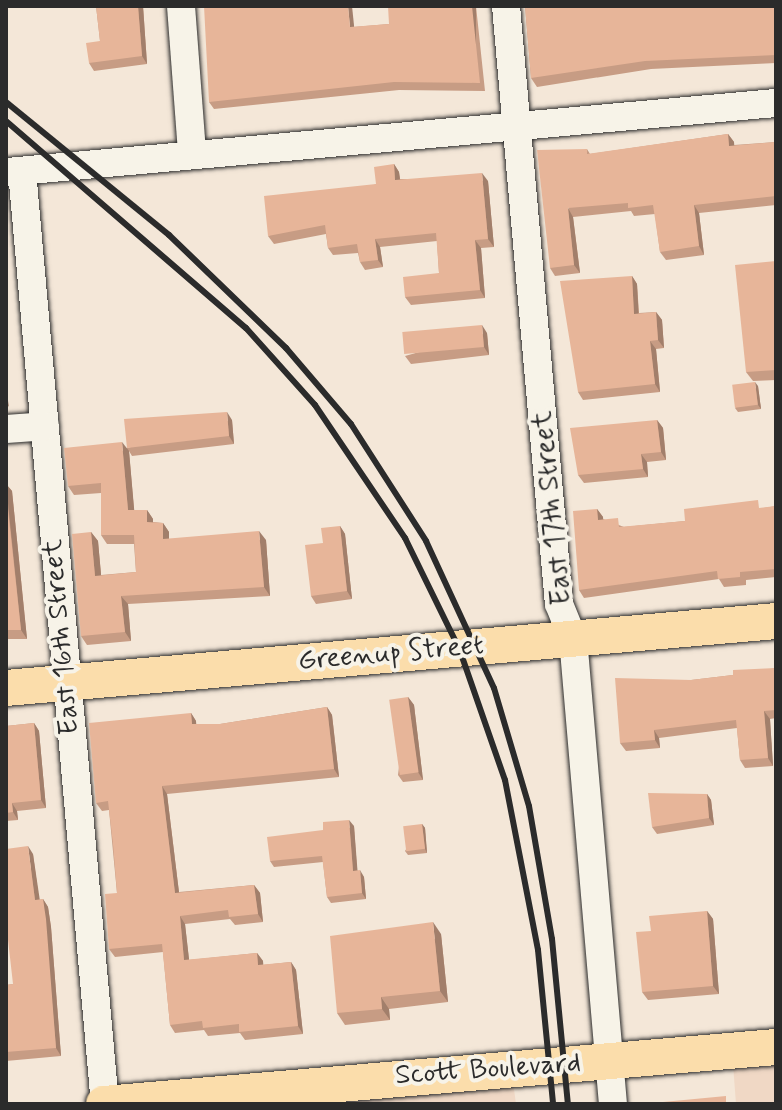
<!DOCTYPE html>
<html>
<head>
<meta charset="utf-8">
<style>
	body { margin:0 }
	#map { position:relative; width:782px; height:1110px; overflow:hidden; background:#f4e7d8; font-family:Mynerve,sans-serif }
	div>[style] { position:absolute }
	.built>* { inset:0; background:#f0d8c5 }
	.roads { filter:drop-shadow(0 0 2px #2b2b2b) drop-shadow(0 0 2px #2b2b2b) }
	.minor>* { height:28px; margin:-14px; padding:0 14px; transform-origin:14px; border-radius:14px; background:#f7f3e8 }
	.major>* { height:36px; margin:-18px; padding:0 18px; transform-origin:18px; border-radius:18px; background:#fbddab }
	.rail>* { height:6px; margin:-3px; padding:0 3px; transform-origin:3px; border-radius:3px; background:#2b2b2b }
	.wall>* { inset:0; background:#c79c84 }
	.shaded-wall>* { inset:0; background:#a27f6b; transform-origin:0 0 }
	.building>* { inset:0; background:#e7b599; transform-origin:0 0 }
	span { translate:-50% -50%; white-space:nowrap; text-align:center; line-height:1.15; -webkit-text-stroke:8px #f7f3e8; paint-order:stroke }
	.street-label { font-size:28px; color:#2b2b2b }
	.frame { position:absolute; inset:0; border:8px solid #2b2b2b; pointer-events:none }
</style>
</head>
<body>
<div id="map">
	<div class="built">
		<i style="clip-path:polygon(776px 1047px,776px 1104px,736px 1104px,732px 1051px)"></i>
		<i style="clip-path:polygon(511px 1067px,516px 1104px,105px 1104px)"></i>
	</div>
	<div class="roads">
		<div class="minor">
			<i style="left:181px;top:6px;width:147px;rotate:85.7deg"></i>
			<i style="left:506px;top:6px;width:600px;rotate:84.94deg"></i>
			<i style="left:559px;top:604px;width:37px;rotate:68deg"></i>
			<i style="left:573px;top:638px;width:468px;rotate:85.1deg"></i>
			<i style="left:22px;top:171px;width:937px;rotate:84.92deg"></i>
			<i style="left:7px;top:172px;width:772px;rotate:-5.13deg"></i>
			<i style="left:6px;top:429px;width:39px;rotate:-4deg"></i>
		</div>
		<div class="major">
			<i style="left:6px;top:688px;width:773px;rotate:-4.97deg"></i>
			<i style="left:104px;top:1104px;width:674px;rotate:-4.85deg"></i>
		</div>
	</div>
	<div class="rail">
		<i style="left:6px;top:102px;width:210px;rotate:39.2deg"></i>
		<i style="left:169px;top:235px;width:163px;rotate:44deg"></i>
		<i style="left:286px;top:348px;width:100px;rotate:49.5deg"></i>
		<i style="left:351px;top:424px;width:139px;rotate:57.3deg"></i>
		<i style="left:426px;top:541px;width:162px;rotate:65.2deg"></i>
		<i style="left:494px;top:688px;width:123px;rotate:73.5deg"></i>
		<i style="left:529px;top:806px;width:135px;rotate:80.2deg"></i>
		<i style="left:552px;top:939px;width:166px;rotate:84.5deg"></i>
		<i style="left:6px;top:121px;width:317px;rotate:40.8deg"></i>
		<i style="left:246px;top:328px;width:103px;rotate:48.1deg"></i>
		<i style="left:315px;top:405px;width:161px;rotate:55.9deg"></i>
		<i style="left:405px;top:538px;width:123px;rotate:63.9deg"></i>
		<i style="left:459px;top:648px;width:140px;rotate:70.8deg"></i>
		<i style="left:505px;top:780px;width:173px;rotate:79deg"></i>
		<i style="left:538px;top:950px;width:155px;rotate:84.4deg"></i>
	</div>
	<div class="wall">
		<i style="clip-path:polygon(96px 6px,143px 6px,147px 64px,94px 71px,89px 63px,100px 41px)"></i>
		<i style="clip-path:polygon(476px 6px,485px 91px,399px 90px,214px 109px,209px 102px,354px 27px,389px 24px)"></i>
		<i style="clip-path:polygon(525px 6px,549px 6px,549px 7px,776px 6px,776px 63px,651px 69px,537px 87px,531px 78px)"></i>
		<i style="clip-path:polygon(728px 134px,734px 142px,734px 145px,776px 142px,776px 205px,699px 213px,704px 255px,666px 260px,660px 252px,655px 214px,634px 216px,631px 211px,573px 217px,580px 273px,555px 276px,550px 268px,587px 149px,590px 154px)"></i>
		<i style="clip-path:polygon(394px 164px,399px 172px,400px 179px,488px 181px,494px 247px,481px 248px,485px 298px,411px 305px,405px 297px,439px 273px,437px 241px,380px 247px,383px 267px,365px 270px,360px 262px,358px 253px,333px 255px,328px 248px,326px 234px,274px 244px,268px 236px,376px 184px)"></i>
		<i style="clip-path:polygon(776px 261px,776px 380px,753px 381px,746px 372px)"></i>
		<i style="clip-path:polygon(632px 276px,637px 284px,639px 313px,656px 312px,662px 320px,664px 348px,656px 349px,660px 392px,583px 400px,578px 392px)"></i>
		<i style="clip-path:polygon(487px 333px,489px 355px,411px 364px,405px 356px)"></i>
		<i style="clip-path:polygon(758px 386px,761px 409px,738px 412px,735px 408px)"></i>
		<i style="clip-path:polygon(232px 420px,234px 444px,132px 456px,129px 451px,134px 510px,147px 510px,153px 519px,153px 522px,163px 523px,169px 532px,169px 539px,266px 540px,270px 596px,128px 604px,131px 641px,87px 645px,81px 636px,91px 532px,98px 541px,101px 575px,136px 572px,134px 544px,107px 544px,101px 535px,101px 493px,74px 495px,68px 486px,127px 448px)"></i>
		<i style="clip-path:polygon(657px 420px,663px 428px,666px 460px,647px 462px,648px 477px,584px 483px,578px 475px)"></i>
		<i style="clip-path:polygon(6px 484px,12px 491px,27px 639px,6px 639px)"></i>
		<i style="clip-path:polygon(776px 506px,776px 577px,746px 580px,746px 585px,724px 587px,719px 579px,584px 598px,579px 590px,597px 509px,603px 517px,603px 519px,624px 527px,685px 521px)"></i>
		<i style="clip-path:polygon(340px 526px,345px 534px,352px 599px,316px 604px,311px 596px)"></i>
		<i style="clip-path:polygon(776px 668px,776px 718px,770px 719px,773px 766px,745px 768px,740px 760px,737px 728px,659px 738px,660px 748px,626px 751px,620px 743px,691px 680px,733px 675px)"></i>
		<i style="clip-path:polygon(408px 697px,414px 705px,423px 780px,403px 782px,398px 775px)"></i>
		<i style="clip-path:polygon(327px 707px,332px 715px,339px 777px,167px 794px,179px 892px,254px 885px,260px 893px,263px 922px,235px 925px,230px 919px,185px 924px,189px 960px,257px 953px,263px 961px,263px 965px,291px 962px,296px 970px,303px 1034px,245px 1040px,240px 1033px,208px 1036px,204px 1030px,175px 1033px,170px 1025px,163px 952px,115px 957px,109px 949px,117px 893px,109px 810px,102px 811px,96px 803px,191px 713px,196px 721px,196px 724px,220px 724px)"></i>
		<i style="clip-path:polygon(34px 723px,39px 731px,46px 808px,17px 811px,18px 820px,6px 821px,6px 726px)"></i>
		<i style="clip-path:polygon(707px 794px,711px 800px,714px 825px,657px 834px,652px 827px)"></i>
		<i style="clip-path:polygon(422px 824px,425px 828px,427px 853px,408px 855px,405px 851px)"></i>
		<i style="clip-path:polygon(354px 826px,357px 870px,364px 877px,366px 899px,331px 903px,327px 897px,323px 862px,274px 867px,270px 861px)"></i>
		<i style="clip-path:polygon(33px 854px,39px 900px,43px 899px,48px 907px,51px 927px,61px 1056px,6px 1061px,6px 985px,13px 984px)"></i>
		<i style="clip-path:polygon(707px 911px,713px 919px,719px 994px,648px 1000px,642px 992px,651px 931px)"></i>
		<i style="clip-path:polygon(441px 934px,448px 1002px,389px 1009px,390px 1020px,345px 1025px,337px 1013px)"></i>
	</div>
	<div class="shaded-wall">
		<i style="clip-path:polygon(138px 6px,143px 6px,147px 64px,142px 56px)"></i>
		<i style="clip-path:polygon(348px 6px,352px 6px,355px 35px,350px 27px)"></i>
		<i style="left:472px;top:6px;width:4px;height:77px"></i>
		<i style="clip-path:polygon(728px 134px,734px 142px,735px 154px,729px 146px)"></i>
		<i style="clip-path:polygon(394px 164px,399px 172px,401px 187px,395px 180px)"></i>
		<i style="clip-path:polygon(482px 173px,488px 181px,494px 247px,488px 239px)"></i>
		<i style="clip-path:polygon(694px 205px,699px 213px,704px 255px,699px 246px)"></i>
		<i style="clip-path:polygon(568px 208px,573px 217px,580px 273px,574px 265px)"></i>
		<i style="clip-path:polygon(375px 239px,380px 247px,383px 267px,378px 260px)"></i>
		<i style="clip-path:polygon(475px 240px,481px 248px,485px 298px,480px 290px)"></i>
		<i style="clip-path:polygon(632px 276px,637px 284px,639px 322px,634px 314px)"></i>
		<i style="clip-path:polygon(656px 312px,662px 320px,664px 348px,658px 340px)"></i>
		<i style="clip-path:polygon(482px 325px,487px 333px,489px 355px,484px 347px)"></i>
		<i style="clip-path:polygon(650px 341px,656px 349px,660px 392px,655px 384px)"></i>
		<i style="clip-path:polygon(755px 382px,758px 386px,761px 409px,758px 405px)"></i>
		<i style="clip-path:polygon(6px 388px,9px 407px,6px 403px)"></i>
		<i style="clip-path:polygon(227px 412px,232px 420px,234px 444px,229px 436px)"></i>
		<i style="clip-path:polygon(657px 420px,663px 428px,666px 460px,661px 452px)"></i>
		<i style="clip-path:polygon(122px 442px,129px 451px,135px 519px,128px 510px)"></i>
		<i style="clip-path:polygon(641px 454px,647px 462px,648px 477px,643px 469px)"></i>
		<i style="clip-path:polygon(6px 484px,12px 491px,27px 639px,21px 630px)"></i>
		<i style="clip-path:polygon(597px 509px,603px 517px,604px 528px,598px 520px)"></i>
		<i style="clip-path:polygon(147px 510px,153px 519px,153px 531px,147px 522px)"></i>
		<i style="clip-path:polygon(163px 523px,169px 532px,169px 548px,163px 539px)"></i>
		<i style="clip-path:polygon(340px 526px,345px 534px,352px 599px,347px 591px)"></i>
		<i style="clip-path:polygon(259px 531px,266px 540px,270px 596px,264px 587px)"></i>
		<i style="clip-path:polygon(91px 532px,98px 541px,102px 585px,95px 576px)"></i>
		<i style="clip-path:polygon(121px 596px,128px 604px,131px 641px,125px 632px)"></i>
		<i style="clip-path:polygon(408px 697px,414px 705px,423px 780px,418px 772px)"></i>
		<i style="clip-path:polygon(327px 707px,332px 715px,339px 777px,334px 769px)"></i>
		<i style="clip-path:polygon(764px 711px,770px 719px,773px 766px,768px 758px)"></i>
		<i style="clip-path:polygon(191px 713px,196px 721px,197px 732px,192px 724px)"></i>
		<i style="clip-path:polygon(34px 723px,39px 731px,46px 808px,41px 800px)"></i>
		<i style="clip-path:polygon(654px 730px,659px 738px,660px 748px,655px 740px)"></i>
		<i style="clip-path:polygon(162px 786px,167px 794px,180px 901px,175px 893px)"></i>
		<i style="clip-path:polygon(707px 794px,711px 800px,714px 825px,709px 818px)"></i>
		<i style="clip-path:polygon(12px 803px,17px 811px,18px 820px,13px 812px)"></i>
		<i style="clip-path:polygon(349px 820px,354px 826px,358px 877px,353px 871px)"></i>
		<i style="clip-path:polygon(422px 824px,425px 828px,427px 853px,425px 849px)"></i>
		<i style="clip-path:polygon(28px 846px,33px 854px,41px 908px,35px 900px)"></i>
		<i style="clip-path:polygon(360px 870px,364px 877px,366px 899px,362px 893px)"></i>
		<i style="clip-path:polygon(254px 885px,260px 893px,263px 922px,258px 914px)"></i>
		<i style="clip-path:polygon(43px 899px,48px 907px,51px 927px,61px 1056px,56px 1048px)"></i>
		<i style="clip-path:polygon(707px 911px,713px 919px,719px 994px,713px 986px)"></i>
		<i style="clip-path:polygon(180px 916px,185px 924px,190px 968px,184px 960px)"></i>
		<i style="clip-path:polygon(433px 922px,441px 934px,448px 1002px,440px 991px)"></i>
		<i style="clip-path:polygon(257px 953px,263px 961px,264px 973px,258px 965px)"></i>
		<i style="clip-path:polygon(291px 962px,296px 970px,303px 1034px,298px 1026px)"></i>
		<i style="clip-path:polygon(381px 997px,389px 1009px,390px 1020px,382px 1009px)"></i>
	</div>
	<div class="building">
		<i style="clip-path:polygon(96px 6px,138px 6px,142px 56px,89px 63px,86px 43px,100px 41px)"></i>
		<i style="clip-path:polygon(204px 6px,348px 6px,350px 27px,389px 24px,388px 6px,472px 6px,480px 83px,394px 82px,209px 102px)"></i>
		<i style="clip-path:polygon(525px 6px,544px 6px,544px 8px,568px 6px,776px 6px,776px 55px,645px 61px,531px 78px)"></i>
		<i style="clip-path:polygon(728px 134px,729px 146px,776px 142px,776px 196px,694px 205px,699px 246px,660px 252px,653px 205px,628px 208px,628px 203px,568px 208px,574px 265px,550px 268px,537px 150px,587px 149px,587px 154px)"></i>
		<i style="clip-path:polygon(394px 164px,395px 180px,482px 173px,488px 239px,475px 240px,480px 290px,405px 297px,403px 277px,439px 273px,436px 233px,375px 239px,378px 260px,360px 262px,357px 244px,328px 248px,325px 225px,268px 236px,264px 196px,376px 184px,374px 167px)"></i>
		<i style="clip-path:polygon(776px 261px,776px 370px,746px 372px,735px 265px)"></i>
		<i style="clip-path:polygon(632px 276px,634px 314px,656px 312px,658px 340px,650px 341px,655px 384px,578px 392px,560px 281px)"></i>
		<i style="left:482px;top:325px;width:22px;height:80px;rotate:85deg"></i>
		<i style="left:755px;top:382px;width:23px;height:23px;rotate:83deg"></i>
		<i style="clip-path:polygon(227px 412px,229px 436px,127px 448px,124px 419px)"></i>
		<i style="clip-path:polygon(657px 420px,661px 452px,641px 454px,643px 469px,578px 475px,570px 428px)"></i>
		<i style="clip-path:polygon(122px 442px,128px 510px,147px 510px,147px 522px,163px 523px,163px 539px,259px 531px,264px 587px,121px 596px,125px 632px,81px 636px,72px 534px,91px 532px,95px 576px,136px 572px,134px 535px,101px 535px,101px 483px,68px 486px,64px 448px)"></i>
		<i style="clip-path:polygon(6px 491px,21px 630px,6px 630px)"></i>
		<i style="clip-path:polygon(758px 500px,759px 508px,776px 506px,776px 569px,740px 572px,740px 577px,718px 579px,717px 571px,579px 590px,573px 511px,597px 509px,598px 520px,618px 518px,619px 527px,685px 521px,684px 509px)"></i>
		<i style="clip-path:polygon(340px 526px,347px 591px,311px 596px,305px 545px,323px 543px,321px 528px)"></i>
		<i style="clip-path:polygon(776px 668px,776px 710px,764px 711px,768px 758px,740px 760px,736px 720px,654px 730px,655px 740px,620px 743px,615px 678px,691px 680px,733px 675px,733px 670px)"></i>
		<i style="left:408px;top:697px;width:76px;height:19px;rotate:82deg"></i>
		<i style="clip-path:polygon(327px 707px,334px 769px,162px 786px,175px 893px,254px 885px,258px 914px,229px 917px,228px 910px,180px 916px,184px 960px,257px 953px,258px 965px,291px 962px,298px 1026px,239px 1032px,239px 1024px,203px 1028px,202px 1021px,170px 1025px,162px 944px,109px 949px,105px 894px,117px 893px,113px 844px,108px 801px,96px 803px,89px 723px,191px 713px,192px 724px,220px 724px)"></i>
		<i style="clip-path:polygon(34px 723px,41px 800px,12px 803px,13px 812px,6px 813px,6px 726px)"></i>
		<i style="clip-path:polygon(648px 793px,707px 794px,709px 818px,652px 827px)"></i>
		<i style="clip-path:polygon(349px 820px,353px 871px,360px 870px,362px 893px,327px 897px,322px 856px,270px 861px,267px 837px,323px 830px,323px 822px)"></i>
		<i style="left:422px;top:824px;width:25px;height:19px;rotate:83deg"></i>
		<i style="clip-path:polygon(28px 846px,35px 900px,43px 899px,46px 919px,56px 1048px,6px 1052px,6px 985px,13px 984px,6px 922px,6px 849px)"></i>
		<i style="clip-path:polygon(707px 911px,713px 986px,642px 992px,636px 932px,651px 931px,649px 916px)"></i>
		<i style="clip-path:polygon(433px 922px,440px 991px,381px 997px,382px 1009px,337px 1013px,330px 936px)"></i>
		<i style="clip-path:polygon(726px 1096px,726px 1104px,642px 1104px)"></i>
	</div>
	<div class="street-label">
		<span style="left:553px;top:508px;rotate:-96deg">East 17th Street</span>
		<span style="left:62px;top:637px;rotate:-95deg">East 16th Street</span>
		<span style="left:391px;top:654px;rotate:-5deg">Greenup Street</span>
		<span style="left:488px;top:1070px;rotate:-4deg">Scott Boulevard</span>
	</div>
	<div class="frame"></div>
</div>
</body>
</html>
